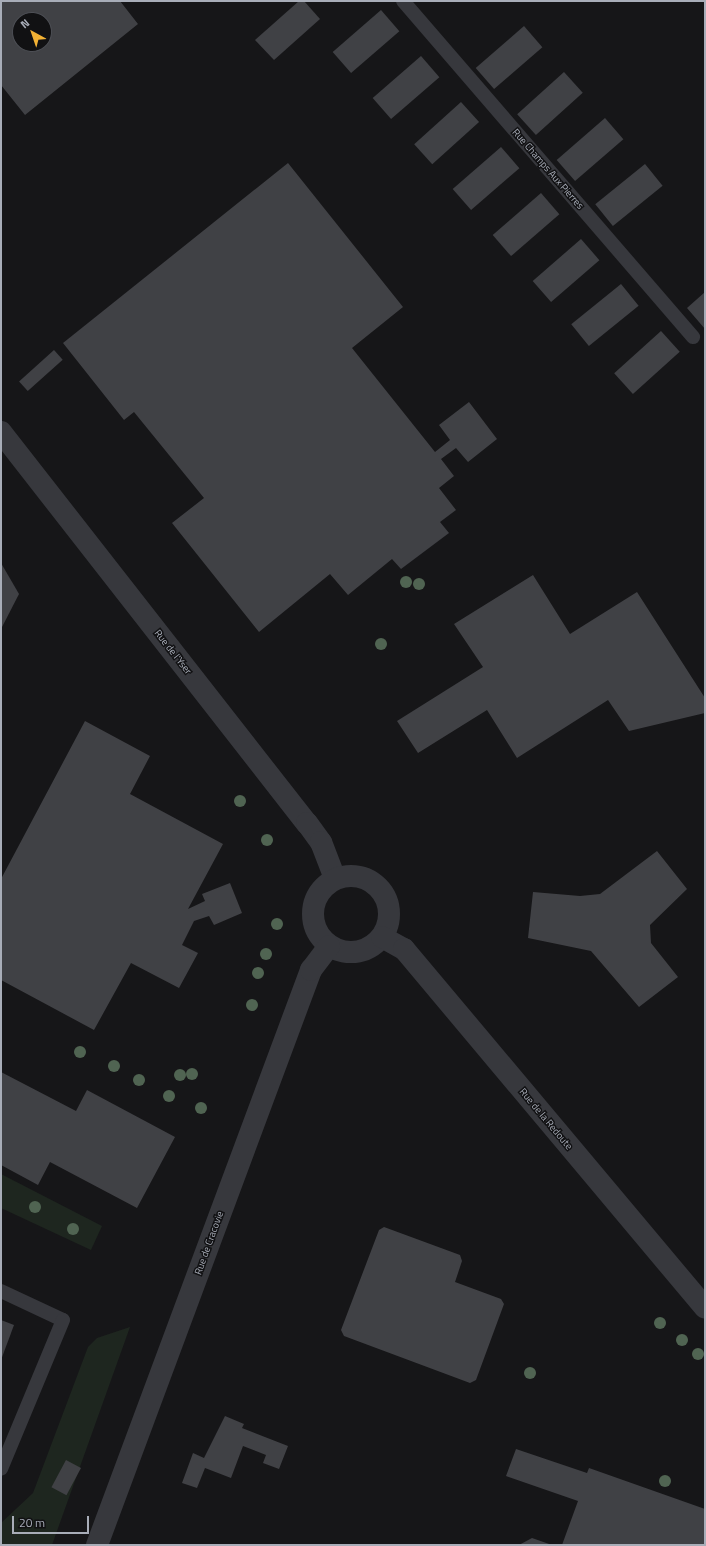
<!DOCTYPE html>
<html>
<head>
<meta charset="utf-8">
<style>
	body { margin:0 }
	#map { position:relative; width:706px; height:1546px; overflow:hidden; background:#161618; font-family:"Titillium Web",sans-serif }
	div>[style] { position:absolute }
	.green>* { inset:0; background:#1e261f }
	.building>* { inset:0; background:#404145; transform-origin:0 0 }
	.lane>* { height:14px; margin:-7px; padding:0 7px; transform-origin:7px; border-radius:7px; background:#37383d }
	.street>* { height:22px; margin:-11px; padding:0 11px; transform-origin:11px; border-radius:11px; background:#37383d }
	.street>.ring { margin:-11px; padding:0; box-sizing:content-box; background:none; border:22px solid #37383d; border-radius:50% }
	.trees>* { width:12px; height:12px; margin:-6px; border-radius:50%; background:#506452 }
	span { translate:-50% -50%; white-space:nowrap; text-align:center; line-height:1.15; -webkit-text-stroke:3px #111113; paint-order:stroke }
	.street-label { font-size:10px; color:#a8adb8 }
	.frame { position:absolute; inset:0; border:2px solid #a8adb8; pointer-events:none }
	.north { position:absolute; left:12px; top:12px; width:40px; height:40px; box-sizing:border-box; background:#111113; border:1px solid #4d4f55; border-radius:50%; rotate:320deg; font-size:11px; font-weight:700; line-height:16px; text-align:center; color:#a8adb8 }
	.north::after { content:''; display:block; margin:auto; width:14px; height:18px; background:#f2b134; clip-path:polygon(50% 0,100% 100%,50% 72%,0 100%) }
	.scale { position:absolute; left:12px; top:1516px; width:77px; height:18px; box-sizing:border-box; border:2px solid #a8adb8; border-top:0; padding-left:5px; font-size:12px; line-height:14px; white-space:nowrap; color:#a8adb8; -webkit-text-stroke:3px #111113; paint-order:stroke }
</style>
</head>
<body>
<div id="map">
	<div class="green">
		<i style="clip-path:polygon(1px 1174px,102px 1226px,91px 1250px,1px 1208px)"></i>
		<i style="clip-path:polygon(130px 1327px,52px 1545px,1px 1545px,1px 1523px,33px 1493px,88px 1347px,97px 1338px)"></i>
	</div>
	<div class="building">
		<i style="clip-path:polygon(evenodd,1px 1px,120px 1px,138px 24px,25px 115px,1px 85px,1px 1px,20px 20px,44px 20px,44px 44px,20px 44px,20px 20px)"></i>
		<i style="clip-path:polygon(299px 1px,304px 1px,320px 19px,274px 60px,255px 40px)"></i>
		<i style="left:381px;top:10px;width:28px;height:64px;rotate:49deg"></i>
		<i style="left:524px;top:26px;width:28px;height:64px;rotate:49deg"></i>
		<i style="left:421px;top:56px;width:28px;height:64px;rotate:49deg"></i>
		<i style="left:564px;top:72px;width:28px;height:63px;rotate:48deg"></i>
		<i style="left:461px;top:102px;width:27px;height:63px;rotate:48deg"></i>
		<i style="left:605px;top:118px;width:28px;height:64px;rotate:49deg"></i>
		<i style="left:501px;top:147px;width:28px;height:64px;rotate:49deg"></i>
		<i style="clip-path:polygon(288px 163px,403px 307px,352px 348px,435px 452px,450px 440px,439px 425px,469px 402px,497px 439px,468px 462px,456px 448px,441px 459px,454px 476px,439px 488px,456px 510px,440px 522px,449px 533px,401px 569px,392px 559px,348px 595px,330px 574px,259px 632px,172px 523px,204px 498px,134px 412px,124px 420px,63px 343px)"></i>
		<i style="left:645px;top:164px;width:28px;height:64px;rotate:51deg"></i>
		<i style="left:541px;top:193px;width:28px;height:64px;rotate:49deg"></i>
		<i style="left:581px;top:239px;width:28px;height:64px;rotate:49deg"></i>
		<i style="left:621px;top:284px;width:28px;height:64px;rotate:51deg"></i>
		<i style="clip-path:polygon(705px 292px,705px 329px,687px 308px)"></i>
		<i style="left:661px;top:331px;width:28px;height:63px;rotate:48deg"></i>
		<i style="left:54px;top:350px;width:13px;height:47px;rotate:48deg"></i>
		<i style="clip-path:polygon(1px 563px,19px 594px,1px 629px)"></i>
		<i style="clip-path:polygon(533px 575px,570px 634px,637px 592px,705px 698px,705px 713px,629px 731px,608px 700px,517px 758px,487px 710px,418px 753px,397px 721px,483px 667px,454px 624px)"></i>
		<i style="clip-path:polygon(85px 721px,150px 756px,130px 794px,223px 844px,188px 909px,205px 901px,202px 894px,230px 883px,242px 913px,214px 925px,209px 916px,194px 921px,182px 945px,198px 953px,179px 988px,131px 963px,94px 1030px,1px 980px,1px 879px)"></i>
		<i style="clip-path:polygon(657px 851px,687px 889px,650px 925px,651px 943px,678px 977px,639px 1007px,591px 951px,528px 938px,533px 892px,580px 896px,600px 894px)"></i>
		<i style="clip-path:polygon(1px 1072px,76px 1111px,87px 1090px,175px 1137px,137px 1208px,50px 1162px,38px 1185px,1px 1165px)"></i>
		<i style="clip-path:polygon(384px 1227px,460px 1255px,462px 1261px,455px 1282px,501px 1299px,504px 1304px,476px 1380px,470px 1383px,344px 1336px,341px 1330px,379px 1230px)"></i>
		<i style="clip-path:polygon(1px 1320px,14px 1325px,1px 1360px)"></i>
		<i style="clip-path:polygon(225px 1416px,244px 1424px,242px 1428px,288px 1446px,279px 1469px,263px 1463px,266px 1455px,243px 1446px,231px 1478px,205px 1468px,197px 1488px,182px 1483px,193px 1453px,204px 1458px)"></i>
		<i style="clip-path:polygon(516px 1449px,587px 1473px,589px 1468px,705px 1509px,705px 1545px,562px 1545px,578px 1501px,506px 1476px)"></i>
		<i style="left:66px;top:1460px;width:17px;height:31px;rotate:28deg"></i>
		<i style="clip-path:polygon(532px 1538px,552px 1545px,519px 1545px)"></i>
	</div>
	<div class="lane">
		<i style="left:403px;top:1px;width:444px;rotate:49.2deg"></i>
		<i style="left:1px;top:1291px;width:68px;rotate:25.1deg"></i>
		<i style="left:63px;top:1320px;width:161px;rotate:112.6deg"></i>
	</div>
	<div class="street">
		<i style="left:1px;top:432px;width:497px;rotate:52deg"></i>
		<i style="left:307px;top:823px;width:24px;rotate:54deg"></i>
		<i style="left:321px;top:842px;width:39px;rotate:69deg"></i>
		<i class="ring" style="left:313px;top:876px;width:54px;height:54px"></i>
		<i style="left:382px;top:937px;width:25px;rotate:29deg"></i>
		<i style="left:404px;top:949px;width:468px;rotate:50deg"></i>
		<i style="left:97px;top:1545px;width:614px;rotate:-69.59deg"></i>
		<i style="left:311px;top:970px;width:30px;rotate:-53deg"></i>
	</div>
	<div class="trees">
		<i style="left:406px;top:582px"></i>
		<i style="left:419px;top:584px"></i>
		<i style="left:381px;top:644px"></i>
		<i style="left:240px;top:801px"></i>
		<i style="left:267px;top:840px"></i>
		<i style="left:277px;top:924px"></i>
		<i style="left:266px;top:954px"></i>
		<i style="left:258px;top:973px"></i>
		<i style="left:252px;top:1005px"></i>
		<i style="left:80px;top:1052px"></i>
		<i style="left:114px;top:1066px"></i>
		<i style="left:192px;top:1074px"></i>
		<i style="left:180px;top:1075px"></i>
		<i style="left:139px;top:1080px"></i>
		<i style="left:169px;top:1096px"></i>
		<i style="left:201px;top:1108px"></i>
		<i style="left:35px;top:1207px"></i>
		<i style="left:73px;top:1229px"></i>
		<i style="left:660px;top:1323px"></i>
		<i style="left:682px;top:1340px"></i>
		<i style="left:698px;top:1354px"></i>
		<i style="left:530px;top:1373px"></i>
		<i style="left:665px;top:1481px"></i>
	</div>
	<div class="street-label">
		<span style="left:548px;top:169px;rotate:49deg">Rue Champs Aux Pierres</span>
		<span style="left:173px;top:652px;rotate:52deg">Rue de l'Yser</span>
		<span style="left:546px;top:1119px;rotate:50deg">Rue de la Redoute</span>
		<span style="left:209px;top:1243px;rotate:-70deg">Rue de Cracovie</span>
	</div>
	<div class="frame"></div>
	<div class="north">N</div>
	<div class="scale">20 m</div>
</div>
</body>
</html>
